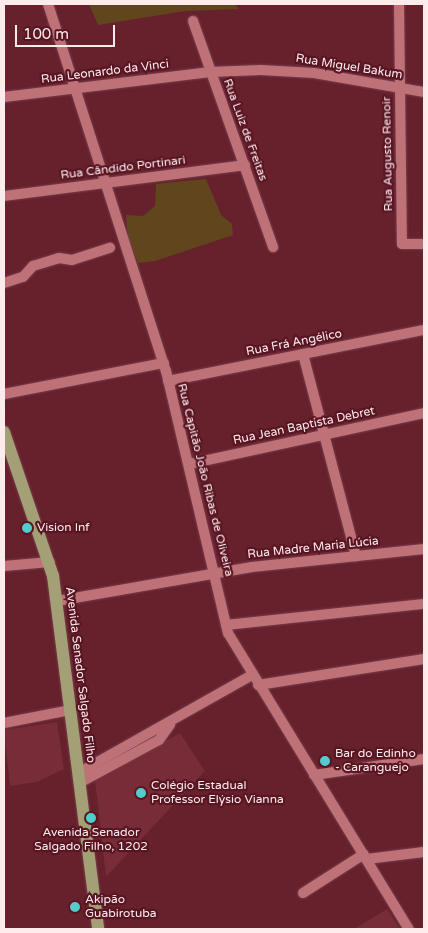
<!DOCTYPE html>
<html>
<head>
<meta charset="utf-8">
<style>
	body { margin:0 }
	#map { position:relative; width:428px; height:933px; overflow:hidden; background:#66212c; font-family:"Varela Round",sans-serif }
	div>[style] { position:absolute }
	.built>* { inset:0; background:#772c38 }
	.green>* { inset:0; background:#61461d }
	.roads { filter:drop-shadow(0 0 1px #773f4c) drop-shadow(0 0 1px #773f4c) }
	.minor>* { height:10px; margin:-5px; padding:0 5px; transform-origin:5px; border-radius:5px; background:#bf7178 }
	.major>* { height:12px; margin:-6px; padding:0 6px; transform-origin:6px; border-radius:6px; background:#a3a075 }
	.dots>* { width:14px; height:14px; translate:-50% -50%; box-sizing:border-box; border:2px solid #5a1522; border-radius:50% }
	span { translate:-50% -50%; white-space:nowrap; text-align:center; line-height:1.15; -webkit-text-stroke:4.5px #5a1522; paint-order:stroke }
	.street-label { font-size:12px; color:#feeced }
	.poi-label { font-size:12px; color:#feeced }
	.left { translate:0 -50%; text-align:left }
	.frame { position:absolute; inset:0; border:5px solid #feeced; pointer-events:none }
	.scale { position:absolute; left:15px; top:25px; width:100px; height:22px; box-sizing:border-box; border:2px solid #feeced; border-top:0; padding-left:6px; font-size:15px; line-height:18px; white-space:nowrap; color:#feeced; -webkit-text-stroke:4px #5a1522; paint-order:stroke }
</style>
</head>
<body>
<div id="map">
	<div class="built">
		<i style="clip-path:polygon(57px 722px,64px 769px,37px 782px,10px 786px,4px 730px)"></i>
		<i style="clip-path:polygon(180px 733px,205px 771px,106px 877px,95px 780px)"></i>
		<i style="clip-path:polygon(387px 909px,400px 929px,354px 929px)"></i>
	</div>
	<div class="green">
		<i style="clip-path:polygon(89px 4px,235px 4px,239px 9px,185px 11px,98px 25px)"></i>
		<i style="clip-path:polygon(206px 179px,221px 215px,232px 224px,233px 235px,155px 261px,138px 263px,128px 237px,126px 215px,143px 216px,155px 206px,156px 184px)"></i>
	</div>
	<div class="roads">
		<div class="minor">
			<i style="left:48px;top:4px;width:386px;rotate:72.2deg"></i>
			<i style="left:166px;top:371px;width:269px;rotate:76.7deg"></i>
			<i style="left:228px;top:633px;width:347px;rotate:58.6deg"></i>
			<i style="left:399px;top:4px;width:240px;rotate:89.3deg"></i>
			<i style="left:402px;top:244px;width:22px"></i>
			<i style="left:193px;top:21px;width:240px;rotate:70.5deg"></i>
			<i style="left:4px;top:97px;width:208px;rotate:-6.9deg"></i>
			<i style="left:210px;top:72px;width:51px;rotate:-2.2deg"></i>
			<i style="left:261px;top:70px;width:53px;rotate:3.2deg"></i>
			<i style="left:314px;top:73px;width:112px;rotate:9.8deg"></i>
			<i style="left:4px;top:196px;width:243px;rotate:-7.3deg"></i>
			<i style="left:4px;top:283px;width:20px;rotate:-18deg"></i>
			<i style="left:23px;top:277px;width:15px;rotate:-48deg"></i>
			<i style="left:33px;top:266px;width:27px;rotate:-17deg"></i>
			<i style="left:59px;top:258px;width:13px;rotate:9deg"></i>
			<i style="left:72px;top:260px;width:40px;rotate:-18deg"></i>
			<i style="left:303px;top:354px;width:209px;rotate:75.3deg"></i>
			<i style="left:168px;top:381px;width:261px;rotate:-11.3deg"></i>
			<i style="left:4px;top:394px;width:163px;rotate:-11deg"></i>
			<i style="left:189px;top:464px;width:240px;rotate:-12.2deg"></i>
			<i style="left:4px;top:566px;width:46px;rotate:-5deg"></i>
			<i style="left:57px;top:601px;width:198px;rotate:-9.9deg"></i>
			<i style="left:252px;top:567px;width:173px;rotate:-6deg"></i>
			<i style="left:226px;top:625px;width:199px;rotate:-6.1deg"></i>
			<i style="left:258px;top:685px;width:168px;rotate:-8.9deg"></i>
			<i style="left:4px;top:723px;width:67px;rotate:-11.1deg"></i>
			<i style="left:78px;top:773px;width:200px;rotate:-29.4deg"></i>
			<i style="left:314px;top:775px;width:111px;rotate:-8.3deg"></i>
			<i style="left:79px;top:783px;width:91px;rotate:-28.3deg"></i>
			<i style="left:159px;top:740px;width:19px;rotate:-54deg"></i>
			<i style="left:367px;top:859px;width:57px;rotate:-7deg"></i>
			<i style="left:303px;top:893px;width:72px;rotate:-32.6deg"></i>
		</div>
		<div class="major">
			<i style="left:4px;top:432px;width:152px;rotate:71.2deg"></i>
			<i style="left:53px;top:576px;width:356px;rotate:82.7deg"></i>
		</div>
	</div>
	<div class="dots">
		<i style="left:27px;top:528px;background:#52cdcc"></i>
		<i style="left:325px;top:761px;background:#52cdcc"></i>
		<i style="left:141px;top:793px;background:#52cdcc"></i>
		<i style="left:91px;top:818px;background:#52cdcc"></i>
		<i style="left:75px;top:907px;background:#52cdcc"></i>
	</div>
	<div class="street-label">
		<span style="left:349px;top:67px;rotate:9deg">Rua Miguel Bakum</span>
		<span style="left:105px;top:72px;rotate:-7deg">Rua Leonardo da Vinci</span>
		<span style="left:245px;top:130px;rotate:70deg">Rua Luiz de Freitas</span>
		<span style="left:388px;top:154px;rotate:-91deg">Rua Augusto Renoir</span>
		<span style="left:123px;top:168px;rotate:-7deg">Rua Cândido Portinari</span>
		<span style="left:294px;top:343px;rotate:-11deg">Rua Frá Angélico</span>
		<span style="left:304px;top:426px;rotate:-12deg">Rua Jean Baptista Debret</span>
		<span style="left:205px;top:480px;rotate:76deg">Rua Capitão João Ribas de Oliveira</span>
		<span style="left:313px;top:548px;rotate:-6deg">Rua Madre Maria Lúcia</span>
		<span style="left:80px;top:675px;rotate:83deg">Avenida Senador Salgado Filho</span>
	</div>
	<div class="poi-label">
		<span class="left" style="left:37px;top:528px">Vision Inf</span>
		<span class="left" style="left:335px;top:761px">Bar do Edinho<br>- Caranguejo</span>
		<span class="left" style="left:151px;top:793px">Colégio Estadual<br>Professor Elýsio Vianna</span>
		<span style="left:91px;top:840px">Avenida Senador<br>Salgado Filho, 1202</span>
		<span class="left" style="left:85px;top:907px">Akipão<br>Guabirotuba</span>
	</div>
	<div class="frame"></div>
	<div class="scale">100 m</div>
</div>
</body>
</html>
